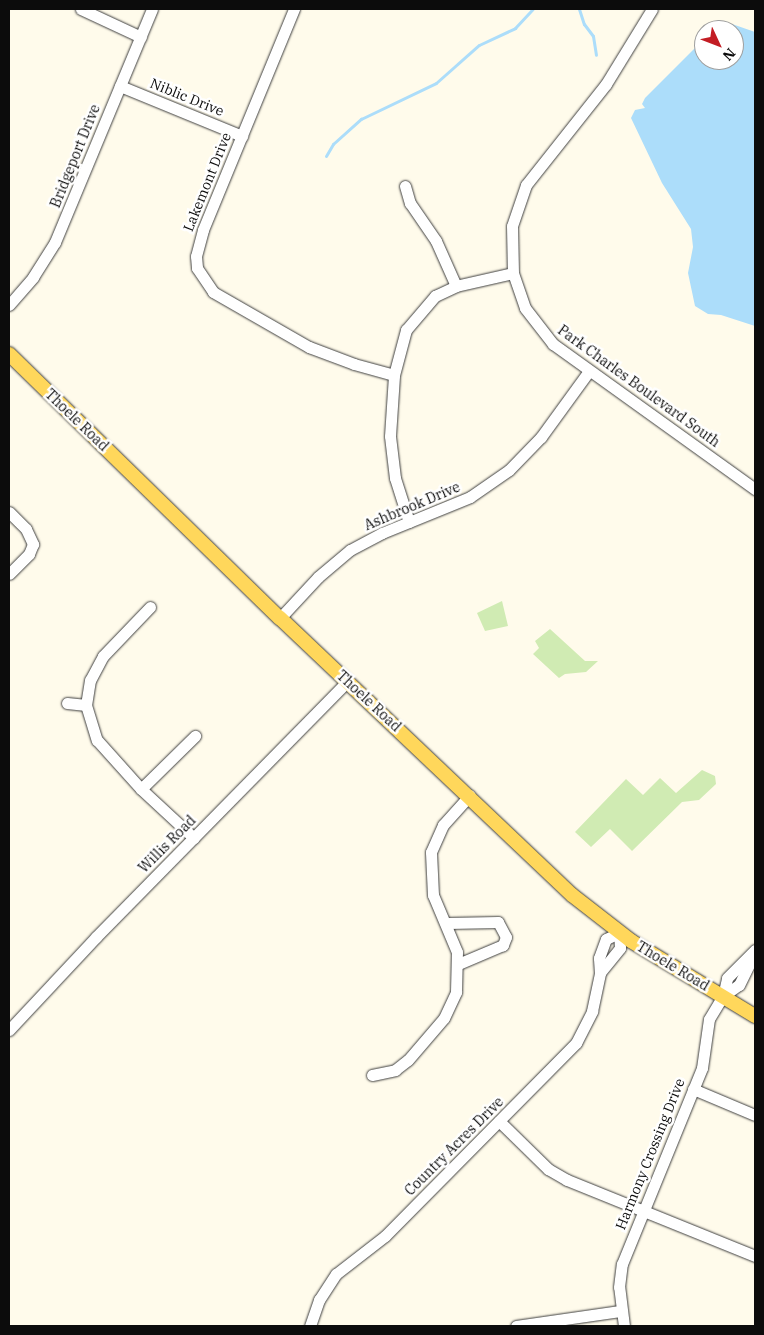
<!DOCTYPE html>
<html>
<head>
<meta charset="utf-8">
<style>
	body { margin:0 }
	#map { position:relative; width:764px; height:1335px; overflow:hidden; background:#fffbeb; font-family:"IBM Plex Serif",serif }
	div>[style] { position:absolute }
	.green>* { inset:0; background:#d0ebb3 }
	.water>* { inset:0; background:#acddfa }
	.stream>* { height:3px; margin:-1.5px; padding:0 1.5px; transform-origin:1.5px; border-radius:1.5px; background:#acddfa }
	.roads { filter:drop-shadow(0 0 1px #3f3f3f) drop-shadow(0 0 1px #3f3f3f) }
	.minor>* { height:11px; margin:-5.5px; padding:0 5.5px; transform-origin:5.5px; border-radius:5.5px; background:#fff }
	.major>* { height:14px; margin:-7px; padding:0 7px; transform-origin:7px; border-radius:7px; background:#ffd75b }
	span { translate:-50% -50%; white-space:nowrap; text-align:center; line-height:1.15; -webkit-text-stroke:5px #fff; paint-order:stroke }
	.street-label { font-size:14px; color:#0c0c0c }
	.frame { position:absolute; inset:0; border:10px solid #0c0c0c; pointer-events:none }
	.north { position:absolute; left:694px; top:20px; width:50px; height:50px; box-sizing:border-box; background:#fff; border:1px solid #9e9e9e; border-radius:50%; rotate:133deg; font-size:14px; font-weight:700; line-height:20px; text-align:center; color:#0c0c0c }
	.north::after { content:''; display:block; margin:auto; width:18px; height:22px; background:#c31d24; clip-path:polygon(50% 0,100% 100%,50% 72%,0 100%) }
</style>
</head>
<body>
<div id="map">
	<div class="green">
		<i style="clip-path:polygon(502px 601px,508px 626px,485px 631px,477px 613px)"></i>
		<i style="clip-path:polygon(550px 629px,585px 661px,598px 661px,586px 672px,565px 674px,559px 678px,533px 654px,539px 648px,535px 641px)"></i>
		<i style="clip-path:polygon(702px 770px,715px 776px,716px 784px,699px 800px,682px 802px,632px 851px,610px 829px,591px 847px,575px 832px,626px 779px,643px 795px,660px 778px,676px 793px)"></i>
	</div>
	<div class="water">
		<i style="clip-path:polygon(732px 24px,755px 32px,755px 326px,721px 315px,708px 314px,695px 306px,688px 273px,693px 247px,691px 229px,662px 183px,631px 118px,635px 110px,645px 108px,642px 104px,645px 98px,704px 39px,704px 60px,734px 60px,734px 30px,713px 30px,719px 25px)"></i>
	</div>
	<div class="stream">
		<i style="left:579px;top:9px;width:16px;rotate:72deg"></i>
		<i style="left:584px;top:24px;width:15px;rotate:53deg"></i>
		<i style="left:593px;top:36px;width:19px;rotate:81deg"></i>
		<i style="left:326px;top:156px;width:14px;rotate:-60deg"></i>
		<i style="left:333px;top:144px;width:38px;rotate:-42deg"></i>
		<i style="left:361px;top:119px;width:83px;rotate:-25.6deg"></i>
		<i style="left:436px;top:83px;width:57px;rotate:-41.5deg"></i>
		<i style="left:479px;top:45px;width:40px;rotate:-25deg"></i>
		<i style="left:515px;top:28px;width:26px;rotate:-47deg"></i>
	</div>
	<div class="roads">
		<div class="minor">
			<i style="left:81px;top:9px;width:66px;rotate:25deg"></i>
			<i style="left:294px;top:9px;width:239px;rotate:112.4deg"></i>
			<i style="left:203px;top:230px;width:27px;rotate:105deg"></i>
			<i style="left:196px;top:256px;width:12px;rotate:85deg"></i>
			<i style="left:197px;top:268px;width:29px;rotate:56deg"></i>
			<i style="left:213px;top:292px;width:111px;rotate:29.8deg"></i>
			<i style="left:309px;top:347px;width:48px;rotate:20.7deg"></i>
			<i style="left:354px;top:364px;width:41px;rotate:15.4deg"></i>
			<i style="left:652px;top:9px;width:88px;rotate:121.5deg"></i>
			<i style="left:606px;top:84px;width:129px;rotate:128.4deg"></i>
			<i style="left:526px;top:185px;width:43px;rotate:108.9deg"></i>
			<i style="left:512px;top:226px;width:47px;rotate:88.8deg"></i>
			<i style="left:513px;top:273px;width:37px;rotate:71deg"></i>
			<i style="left:525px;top:308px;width:46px;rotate:52.1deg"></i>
			<i style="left:553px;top:344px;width:249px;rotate:35.7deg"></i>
			<i style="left:120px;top:86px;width:132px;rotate:22.3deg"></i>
			<i style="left:405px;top:186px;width:18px;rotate:74deg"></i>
			<i style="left:410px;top:203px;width:46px;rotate:55.6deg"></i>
			<i style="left:436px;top:241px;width:49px;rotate:66deg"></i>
			<i style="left:9px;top:305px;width:37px;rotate:-49deg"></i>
			<i style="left:33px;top:277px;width:41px;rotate:-57.8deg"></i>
			<i style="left:55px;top:242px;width:252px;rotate:-67.4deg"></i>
			<i style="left:9px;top:512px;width:24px;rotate:45deg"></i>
			<i style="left:26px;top:529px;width:17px;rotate:65deg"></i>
			<i style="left:33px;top:544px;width:11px;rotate:112deg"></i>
			<i style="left:29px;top:554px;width:28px;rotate:135deg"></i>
			<i style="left:409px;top:522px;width:46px;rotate:-107.7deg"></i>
			<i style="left:395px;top:478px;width:42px;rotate:-96.8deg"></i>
			<i style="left:390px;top:436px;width:61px;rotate:-86.2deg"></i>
			<i style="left:394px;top:375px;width:47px;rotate:-75.1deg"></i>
			<i style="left:406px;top:330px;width:45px;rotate:-49.5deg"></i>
			<i style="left:435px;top:296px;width:23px;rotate:-25deg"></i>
			<i style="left:456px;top:286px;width:58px;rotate:-12.8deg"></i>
			<i style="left:150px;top:607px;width:68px;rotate:133.8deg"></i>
			<i style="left:103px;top:656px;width:27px;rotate:118deg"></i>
			<i style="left:90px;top:680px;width:25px;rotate:99deg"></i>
			<i style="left:86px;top:705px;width:37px;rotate:73deg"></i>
			<i style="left:97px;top:740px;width:66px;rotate:48.1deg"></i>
			<i style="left:141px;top:789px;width:72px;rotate:42.8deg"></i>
			<i style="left:280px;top:618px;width:56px;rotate:-47.2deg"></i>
			<i style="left:318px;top:577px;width:42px;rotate:-40.2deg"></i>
			<i style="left:350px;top:550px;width:36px;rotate:-28deg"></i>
			<i style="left:382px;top:533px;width:95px;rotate:-22.2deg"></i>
			<i style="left:470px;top:497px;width:47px;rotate:-34.7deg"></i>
			<i style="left:509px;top:470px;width:46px;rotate:-45.9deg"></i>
			<i style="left:541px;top:437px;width:82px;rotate:-54deg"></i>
			<i style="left:67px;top:703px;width:19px;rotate:6deg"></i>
			<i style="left:141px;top:789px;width:76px;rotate:-44.5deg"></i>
			<i style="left:448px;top:923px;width:50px;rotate:-1.1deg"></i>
			<i style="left:498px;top:922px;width:17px;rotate:62deg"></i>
			<i style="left:506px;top:937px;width:9px;rotate:111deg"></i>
			<i style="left:503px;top:945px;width:49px;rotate:157.1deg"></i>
			<i style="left:723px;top:996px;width:18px;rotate:-77deg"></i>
			<i style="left:727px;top:978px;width:40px;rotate:-45deg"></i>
			<i style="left:9px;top:1030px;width:127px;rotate:-46.9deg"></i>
			<i style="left:96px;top:937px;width:359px;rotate:-45.5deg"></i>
			<i style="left:372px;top:1075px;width:24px;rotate:-12deg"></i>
			<i style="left:395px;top:1070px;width:16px;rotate:-38deg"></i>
			<i style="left:408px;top:1060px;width:55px;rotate:-49.4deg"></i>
			<i style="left:444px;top:1018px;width:29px;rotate:-65deg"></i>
			<i style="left:456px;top:992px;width:40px;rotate:-88.6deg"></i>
			<i style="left:457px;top:952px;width:62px;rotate:-112.8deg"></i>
			<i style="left:433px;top:895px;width:43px;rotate:-92.7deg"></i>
			<i style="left:431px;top:852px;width:30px;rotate:-66deg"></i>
			<i style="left:443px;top:825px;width:40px;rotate:-48deg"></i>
			<i style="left:693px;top:1089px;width:67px;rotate:22.8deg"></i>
			<i style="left:499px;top:1121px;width:69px;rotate:44.4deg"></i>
			<i style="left:548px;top:1169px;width:22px;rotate:30deg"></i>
			<i style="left:567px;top:1180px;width:203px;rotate:22deg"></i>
			<i style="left:310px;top:1326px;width:28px;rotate:-71deg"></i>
			<i style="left:319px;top:1300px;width:31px;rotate:-57deg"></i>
			<i style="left:336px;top:1274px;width:62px;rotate:-37.8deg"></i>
			<i style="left:385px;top:1236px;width:272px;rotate:-45.3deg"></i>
			<i style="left:576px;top:1043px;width:36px;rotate:-63deg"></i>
			<i style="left:592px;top:1011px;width:39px;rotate:-78deg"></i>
			<i style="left:600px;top:973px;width:15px;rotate:-94deg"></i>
			<i style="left:599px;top:958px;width:20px;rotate:-70deg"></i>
			<i style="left:606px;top:939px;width:14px;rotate:-25deg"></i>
			<i style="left:619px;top:933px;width:15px;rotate:86deg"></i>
			<i style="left:620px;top:948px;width:32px;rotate:129deg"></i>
			<i style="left:516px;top:1326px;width:105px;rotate:-8.2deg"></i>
			<i style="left:624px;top:1326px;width:39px;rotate:-97deg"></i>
			<i style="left:619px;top:1287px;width:23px;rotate:-83deg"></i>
			<i style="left:622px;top:1264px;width:212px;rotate:-67.8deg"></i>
			<i style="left:702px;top:1068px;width:49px;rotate:-81.9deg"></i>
			<i style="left:709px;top:1019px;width:27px;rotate:-59deg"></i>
			<i style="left:723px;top:996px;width:19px;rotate:-35deg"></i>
			<i style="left:739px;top:985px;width:37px;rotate:-64deg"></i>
		</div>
		<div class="major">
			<i style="left:9px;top:354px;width:378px;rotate:44.3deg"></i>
			<i style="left:280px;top:618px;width:402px;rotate:43.5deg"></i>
			<i style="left:572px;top:895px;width:75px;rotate:37.9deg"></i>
			<i style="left:631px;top:941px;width:145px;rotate:31.2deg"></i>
		</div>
	</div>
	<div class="street-label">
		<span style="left:187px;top:97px;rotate:22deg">Niblic Drive</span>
		<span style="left:75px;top:156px;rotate:-68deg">Bridgeport Drive</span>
		<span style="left:207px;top:182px;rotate:-68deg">Lakemont Drive</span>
		<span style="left:639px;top:386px;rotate:36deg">Park Charles Boulevard South</span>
		<span style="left:77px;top:420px;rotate:44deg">Thoele Road</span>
		<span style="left:412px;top:506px;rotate:-23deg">Ashbrook Drive</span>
		<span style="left:369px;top:701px;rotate:43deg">Thoele Road</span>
		<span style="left:167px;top:844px;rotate:-45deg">Willis Road</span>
		<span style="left:673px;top:966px;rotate:31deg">Thoele Road</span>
		<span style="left:454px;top:1146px;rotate:-45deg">Country Acres Drive</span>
		<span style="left:650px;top:1154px;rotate:-68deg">Harmony Crossing Drive</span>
	</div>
	<div class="frame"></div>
	<div class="north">N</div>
</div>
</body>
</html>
